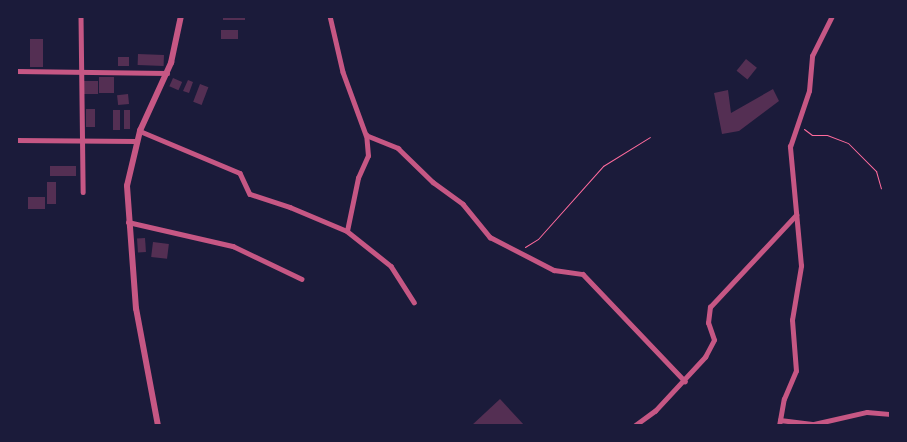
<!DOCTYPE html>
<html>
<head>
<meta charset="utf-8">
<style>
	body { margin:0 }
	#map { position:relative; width:907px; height:442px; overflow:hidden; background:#1b1b3a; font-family:"Noto Serif",serif }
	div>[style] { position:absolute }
	.building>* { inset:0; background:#542f53; transform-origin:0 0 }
	.path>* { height:1px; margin:-0.5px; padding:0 0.5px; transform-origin:0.5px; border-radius:0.5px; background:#ff6b9d }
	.minor>* { height:4.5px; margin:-2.25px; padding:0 2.25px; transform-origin:2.25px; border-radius:2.25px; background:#c65784 }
	.tertiary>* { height:5.5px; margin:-2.75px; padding:0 2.75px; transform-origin:2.75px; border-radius:2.75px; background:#c65784 }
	span { translate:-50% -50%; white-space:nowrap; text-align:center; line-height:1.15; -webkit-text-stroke:4px #1b1b3a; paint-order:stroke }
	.frame { position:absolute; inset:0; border:18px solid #1b1b3a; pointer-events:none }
</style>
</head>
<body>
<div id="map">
	<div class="building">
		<i style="left:223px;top:16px;width:22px;height:4px"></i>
		<i style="left:221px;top:30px;width:17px;height:9px"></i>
		<i style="left:30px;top:39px;width:13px;height:28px"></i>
		<i style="left:138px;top:54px;width:26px;height:11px;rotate:2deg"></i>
		<i style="left:118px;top:57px;width:11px;height:9px"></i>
		<i style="left:746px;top:59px;width:14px;height:15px;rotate:39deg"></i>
		<i style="left:99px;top:77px;width:15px;height:16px"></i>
		<i style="left:173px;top:78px;width:10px;height:9px;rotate:24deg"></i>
		<i style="clip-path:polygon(188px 80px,193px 82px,189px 93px,183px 91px)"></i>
		<i style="left:83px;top:81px;width:15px;height:13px"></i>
		<i style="left:200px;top:84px;width:9px;height:19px;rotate:21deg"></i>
		<i style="clip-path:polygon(773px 89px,779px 101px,739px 131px,722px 134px,714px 93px,728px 90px,731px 113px)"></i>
		<i style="left:128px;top:94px;width:10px;height:11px;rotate:84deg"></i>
		<i style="left:86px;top:109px;width:9px;height:18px"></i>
		<i style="left:113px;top:110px;width:7px;height:20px"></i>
		<i style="left:124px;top:110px;width:6px;height:19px"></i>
		<i style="left:50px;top:166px;width:26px;height:10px"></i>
		<i style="left:47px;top:182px;width:9px;height:22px"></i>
		<i style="left:28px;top:197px;width:17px;height:12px"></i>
		<i style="left:145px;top:238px;width:14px;height:8px;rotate:86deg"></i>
		<i style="left:153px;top:242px;width:16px;height:15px;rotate:7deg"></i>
		<i style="clip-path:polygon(500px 399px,525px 426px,471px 426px)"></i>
	</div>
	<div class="path">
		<i style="left:804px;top:129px;width:10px;rotate:37deg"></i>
		<i style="left:812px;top:135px;width:15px"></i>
		<i style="left:827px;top:135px;width:22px;rotate:21deg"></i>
		<i style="left:848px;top:143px;width:40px;rotate:45deg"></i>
		<i style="left:876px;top:171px;width:18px;rotate:74deg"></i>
		<i style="left:525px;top:247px;width:15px;rotate:-32deg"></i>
		<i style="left:538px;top:239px;width:98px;rotate:-48.3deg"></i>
		<i style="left:603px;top:166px;width:55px;rotate:-31.7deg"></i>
	</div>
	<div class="minor">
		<i style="left:81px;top:16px;width:176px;rotate:89.3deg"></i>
		<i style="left:330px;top:16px;width:57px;rotate:76.9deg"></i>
		<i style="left:343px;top:72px;width:67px;rotate:69.9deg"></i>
		<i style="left:366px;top:135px;width:35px;rotate:22deg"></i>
		<i style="left:398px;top:148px;width:49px;rotate:44.2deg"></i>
		<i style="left:433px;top:182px;width:37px;rotate:36deg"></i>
		<i style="left:463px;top:204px;width:43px;rotate:50.7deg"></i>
		<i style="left:490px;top:237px;width:72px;rotate:27.3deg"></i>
		<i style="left:554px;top:270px;width:29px;rotate:8deg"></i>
		<i style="left:583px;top:274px;width:148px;rotate:46.4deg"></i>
		<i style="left:16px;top:71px;width:151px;rotate:0.8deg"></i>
		<i style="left:140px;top:131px;width:108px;rotate:22.8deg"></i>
		<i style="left:240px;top:173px;width:23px;rotate:65deg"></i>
		<i style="left:250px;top:194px;width:42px;rotate:18deg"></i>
		<i style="left:290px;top:207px;width:62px;rotate:22.8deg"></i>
		<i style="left:347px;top:231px;width:56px;rotate:38.5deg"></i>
		<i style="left:391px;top:266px;width:43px;rotate:57.4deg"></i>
		<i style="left:16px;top:140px;width:120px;rotate:0.5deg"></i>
		<i style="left:128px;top:222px;width:108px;rotate:12.9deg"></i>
		<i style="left:233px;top:246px;width:76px;rotate:25.6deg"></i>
		<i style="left:347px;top:231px;width:54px;rotate:-78.3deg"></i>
		<i style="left:358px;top:178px;width:24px;rotate:-66deg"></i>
		<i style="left:368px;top:156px;width:21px;rotate:-95deg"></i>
		<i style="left:780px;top:420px;width:34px;rotate:7deg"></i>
		<i style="left:814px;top:424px;width:54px;rotate:-12.8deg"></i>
		<i style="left:867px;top:412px;width:24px;rotate:5deg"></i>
		<i style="left:634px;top:426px;width:26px;rotate:-36deg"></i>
		<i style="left:655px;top:411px;width:74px;rotate:-47.2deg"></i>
		<i style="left:705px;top:357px;width:19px;rotate:-62deg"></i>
		<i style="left:714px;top:340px;width:18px;rotate:-109deg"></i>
		<i style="left:708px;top:323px;width:16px;rotate:-83deg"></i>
		<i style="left:710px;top:307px;width:126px;rotate:-46.9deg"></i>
		<i style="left:779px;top:426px;width:27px;rotate:-80deg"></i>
		<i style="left:784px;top:399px;width:30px;rotate:-67deg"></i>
		<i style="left:796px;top:371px;width:51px;rotate:-94.5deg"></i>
		<i style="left:792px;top:320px;width:55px;rotate:-80.5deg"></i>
		<i style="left:801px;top:266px;width:120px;rotate:-95.3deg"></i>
		<i style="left:790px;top:147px;width:59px;rotate:-71.3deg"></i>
		<i style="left:809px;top:91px;width:35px;rotate:-85deg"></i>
		<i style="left:812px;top:56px;width:45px;rotate:-63.4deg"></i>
	</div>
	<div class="tertiary">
		<i style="left:158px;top:426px;width:119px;rotate:-100.6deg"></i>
		<i style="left:136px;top:309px;width:123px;rotate:-94.2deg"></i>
		<i style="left:127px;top:186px;width:57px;rotate:-76.7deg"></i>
		<i style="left:140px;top:131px;width:75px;rotate:-65.5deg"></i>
		<i style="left:171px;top:63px;width:48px;rotate:-78deg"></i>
	</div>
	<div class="frame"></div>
</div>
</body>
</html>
